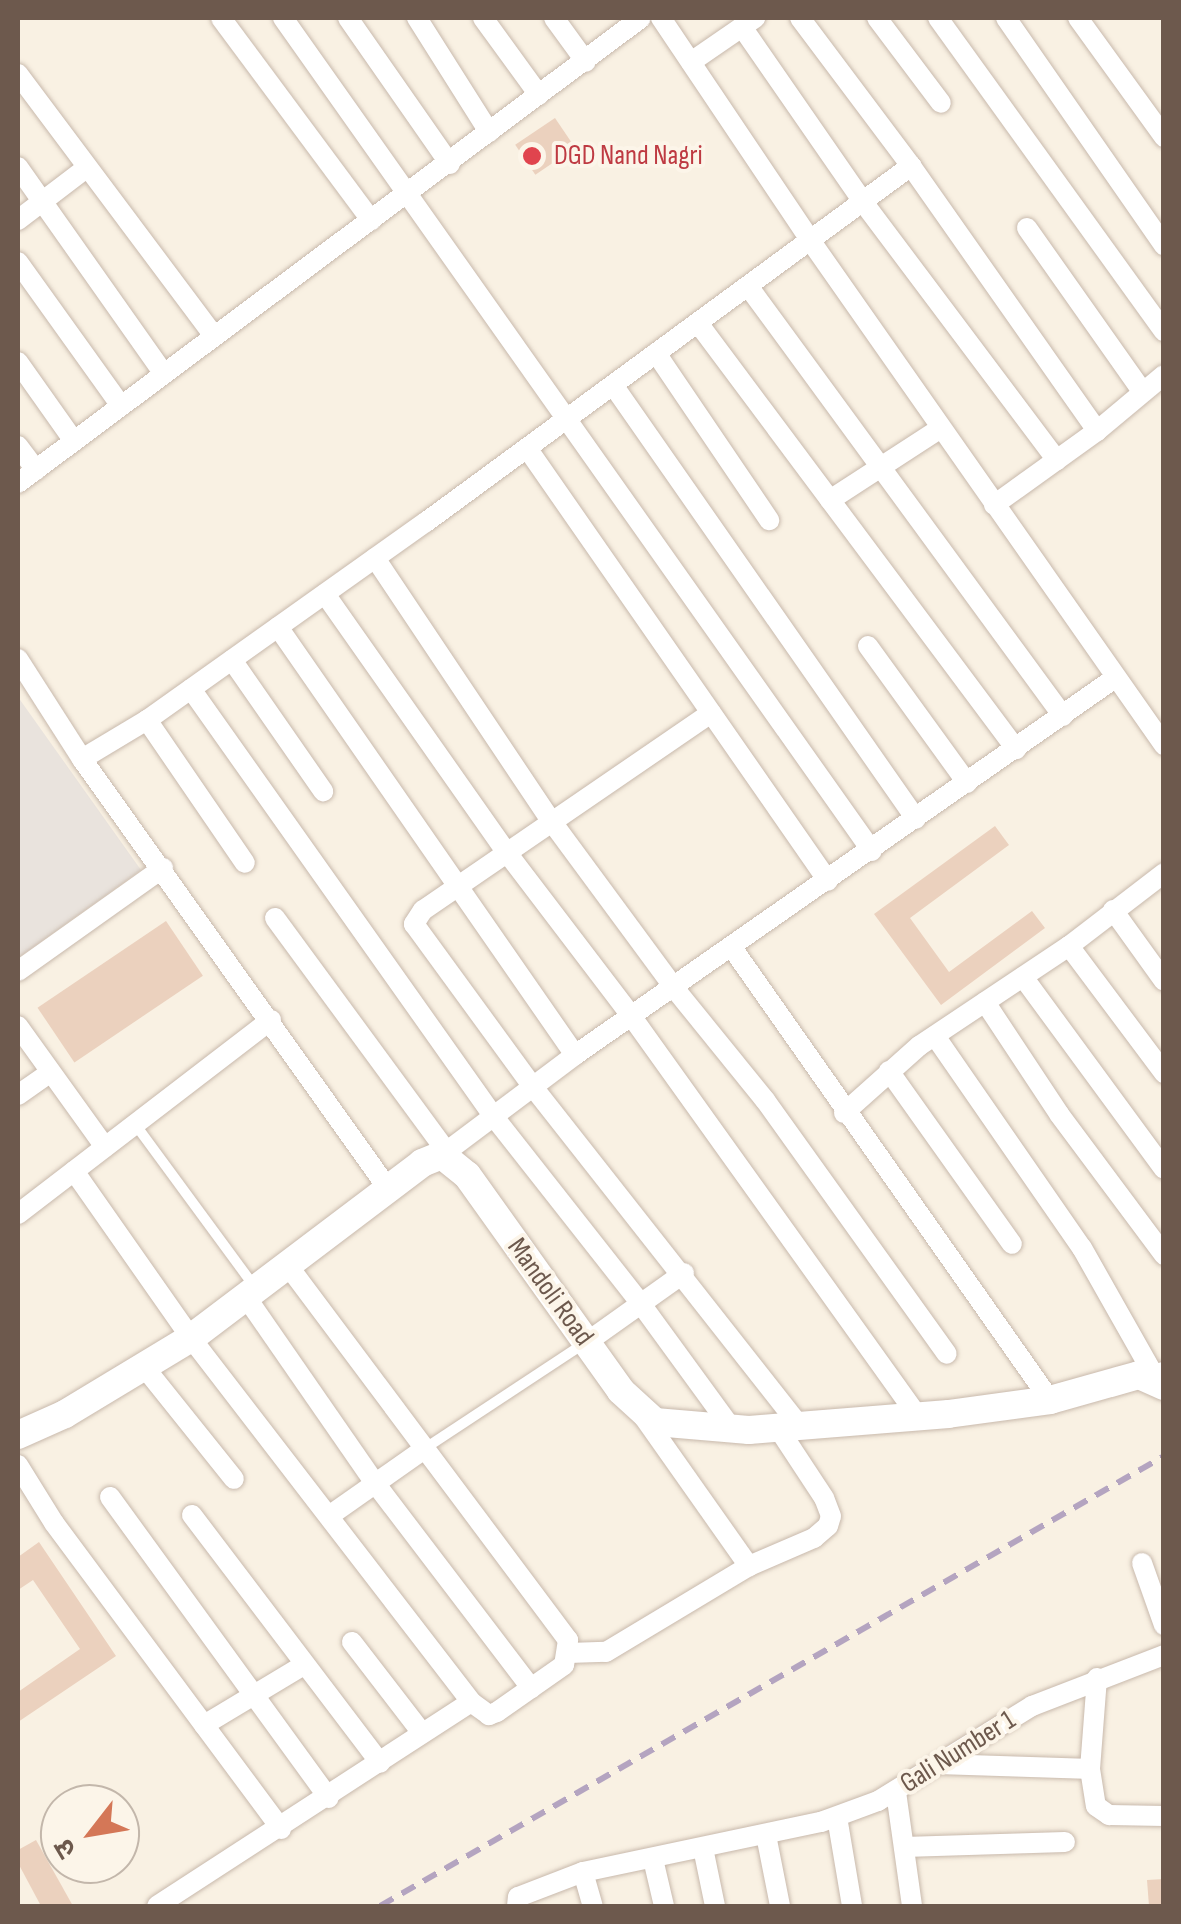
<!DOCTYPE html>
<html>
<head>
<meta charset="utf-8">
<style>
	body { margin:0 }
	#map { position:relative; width:1181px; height:1924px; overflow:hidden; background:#f9f1e3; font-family:"Sofia Sans Condensed","Noto Sans Devanagari",sans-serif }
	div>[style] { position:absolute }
	.industrial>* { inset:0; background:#e9e3dd }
	.building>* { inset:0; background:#ebd1be; transform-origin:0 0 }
	.roads { filter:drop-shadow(0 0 2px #c8b9ac) drop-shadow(0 0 2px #c8b9ac) }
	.lane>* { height:10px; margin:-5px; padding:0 5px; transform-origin:5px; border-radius:5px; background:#fff }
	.street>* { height:20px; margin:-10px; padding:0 10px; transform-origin:10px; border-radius:10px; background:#fff }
	.secondary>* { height:28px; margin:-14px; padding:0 14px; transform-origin:14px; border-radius:14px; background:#fff }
	.rail>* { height:6px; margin-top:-3px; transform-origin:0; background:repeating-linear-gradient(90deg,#b4a4c0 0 15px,transparent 0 25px) }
	.dots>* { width:28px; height:28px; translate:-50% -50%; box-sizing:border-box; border:5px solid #fcf5e9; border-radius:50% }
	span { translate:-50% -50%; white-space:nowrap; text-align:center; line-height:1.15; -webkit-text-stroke:8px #fcf5e9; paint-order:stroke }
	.health-label { font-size:28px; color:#be3a42 }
	.left { translate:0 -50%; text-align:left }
	.street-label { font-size:28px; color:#6d594d }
	.frame { position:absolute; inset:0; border:20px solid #6d594d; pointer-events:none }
	.north { position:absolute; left:40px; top:1784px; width:100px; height:100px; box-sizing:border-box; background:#fcf5e9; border:2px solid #c3b7ab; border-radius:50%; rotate:239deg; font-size:28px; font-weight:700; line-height:40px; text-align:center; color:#6d594d }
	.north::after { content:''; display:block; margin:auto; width:35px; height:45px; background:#d47757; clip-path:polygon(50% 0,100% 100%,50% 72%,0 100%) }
</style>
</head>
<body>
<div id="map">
	<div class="industrial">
		<i style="clip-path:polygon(18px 697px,141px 870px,18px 958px,18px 696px)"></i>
	</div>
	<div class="building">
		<i style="left:555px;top:118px;width:36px;height:48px;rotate:56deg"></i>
		<i style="clip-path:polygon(995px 826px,1009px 845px,910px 918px,949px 972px,1032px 911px,1045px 928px,941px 1005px,874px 914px)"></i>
		<i style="left:166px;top:921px;width:66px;height:155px;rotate:56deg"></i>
		<i style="clip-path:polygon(39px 1542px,116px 1656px,18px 1722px,18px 1692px,80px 1649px,33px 1580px,18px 1590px,18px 1557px)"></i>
		<i style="clip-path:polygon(36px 1840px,73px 1906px,41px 1906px,18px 1863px,18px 1850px)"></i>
		<i style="clip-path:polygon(1164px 1879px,1164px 1906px,1149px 1906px,1147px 1880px)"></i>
	</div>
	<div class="roads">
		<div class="lane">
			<i style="left:135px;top:1124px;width:205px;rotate:53.7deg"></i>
			<i style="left:424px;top:1449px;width:193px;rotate:-33.4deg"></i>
		</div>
		<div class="street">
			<i style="left:221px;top:18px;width:252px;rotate:53.4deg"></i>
			<i style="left:283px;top:18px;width:1020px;rotate:54.74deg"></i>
			<i style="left:348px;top:18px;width:178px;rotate:55.1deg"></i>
			<i style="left:417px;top:18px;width:135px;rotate:57.7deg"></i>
			<i style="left:483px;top:18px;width:95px;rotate:54deg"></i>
			<i style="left:554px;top:18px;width:54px;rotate:54deg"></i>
			<i style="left:661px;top:18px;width:267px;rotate:56.1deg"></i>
			<i style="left:810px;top:240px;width:617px;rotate:54.97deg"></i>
			<i style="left:800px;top:18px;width:185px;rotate:53.1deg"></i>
			<i style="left:911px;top:166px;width:324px;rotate:54.9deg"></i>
			<i style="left:877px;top:18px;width:106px;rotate:53deg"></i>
			<i style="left:938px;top:18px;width:386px;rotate:54.2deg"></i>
			<i style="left:1006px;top:18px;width:277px;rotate:55.2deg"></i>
			<i style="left:1078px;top:18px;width:147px;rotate:54.1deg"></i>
			<i style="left:742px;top:27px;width:213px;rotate:55.3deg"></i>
			<i style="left:863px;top:202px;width:323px;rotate:53.1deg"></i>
			<i style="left:691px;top:62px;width:78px;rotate:-34.5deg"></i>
			<i style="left:18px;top:74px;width:327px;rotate:53.2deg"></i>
			<i style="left:18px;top:167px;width:253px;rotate:54.8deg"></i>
			<i style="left:18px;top:220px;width:84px;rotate:-37.3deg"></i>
			<i style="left:1027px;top:228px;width:199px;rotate:54.8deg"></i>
			<i style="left:18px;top:262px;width:177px;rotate:54.4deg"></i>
			<i style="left:748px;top:286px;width:533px;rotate:53.78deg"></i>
			<i style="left:698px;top:323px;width:532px;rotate:53.26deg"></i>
			<i style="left:656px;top:353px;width:202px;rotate:55.9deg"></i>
			<i style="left:18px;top:362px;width:97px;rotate:54.7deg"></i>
			<i style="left:613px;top:385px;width:529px;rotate:55.08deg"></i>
			<i style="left:18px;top:446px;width:30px;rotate:53deg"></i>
			<i style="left:527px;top:448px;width:527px;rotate:55.19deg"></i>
			<i style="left:18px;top:483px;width:777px;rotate:-36.74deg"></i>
			<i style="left:830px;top:500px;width:132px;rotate:-33deg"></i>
			<i style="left:994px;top:505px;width:127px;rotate:-35.7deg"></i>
			<i style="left:1097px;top:431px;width:87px;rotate:-39.9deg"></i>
			<i style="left:375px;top:558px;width:318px;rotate:56.2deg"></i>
			<i style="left:552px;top:822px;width:207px;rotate:53.6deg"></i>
			<i style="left:675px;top:989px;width:143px;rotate:51deg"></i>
			<i style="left:765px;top:1100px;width:312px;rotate:54.4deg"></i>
			<i style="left:325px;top:594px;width:318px;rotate:54.9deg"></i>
			<i style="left:508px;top:854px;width:205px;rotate:52.7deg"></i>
			<i style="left:632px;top:1017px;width:491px;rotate:54.4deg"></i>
			<i style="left:278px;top:627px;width:521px;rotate:55.24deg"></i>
			<i style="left:868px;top:646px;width:169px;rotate:54.1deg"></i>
			<i style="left:18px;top:659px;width:119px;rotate:57.4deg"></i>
			<i style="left:82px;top:759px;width:529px;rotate:54.54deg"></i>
			<i style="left:232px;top:660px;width:160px;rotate:55.2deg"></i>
			<i style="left:191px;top:689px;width:524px;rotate:54.7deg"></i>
			<i style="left:494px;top:1117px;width:238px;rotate:51.8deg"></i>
			<i style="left:641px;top:1304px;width:155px;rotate:53.9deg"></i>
			<i style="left:711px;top:713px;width:349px;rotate:145.6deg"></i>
			<i style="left:423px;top:910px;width:17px;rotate:123deg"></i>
			<i style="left:414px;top:924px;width:202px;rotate:53.9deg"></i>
			<i style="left:533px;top:1087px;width:432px;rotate:51.8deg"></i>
			<i style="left:147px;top:720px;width:173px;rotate:55.6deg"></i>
			<i style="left:82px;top:759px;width:76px;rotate:-31deg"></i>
			<i style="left:147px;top:720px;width:342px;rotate:-35.4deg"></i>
			<i style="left:426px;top:522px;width:602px;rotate:-36.28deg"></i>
			<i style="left:1113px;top:910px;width:87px;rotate:54.3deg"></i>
			<i style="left:275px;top:918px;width:289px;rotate:53.7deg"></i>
			<i style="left:1069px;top:946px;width:159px;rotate:53.2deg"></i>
			<i style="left:733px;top:949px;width:551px;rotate:54.9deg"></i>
			<i style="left:18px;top:971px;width:178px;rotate:-35.4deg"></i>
			<i style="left:1023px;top:977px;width:238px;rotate:53.7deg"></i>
			<i style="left:985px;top:1002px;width:134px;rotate:56.5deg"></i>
			<i style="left:1059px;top:1114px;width:176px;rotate:53.3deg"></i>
			<i style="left:18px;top:1026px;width:149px;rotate:54.3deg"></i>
			<i style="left:935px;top:1036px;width:258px;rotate:55.3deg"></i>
			<i style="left:1082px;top:1248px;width:150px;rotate:60.5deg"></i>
			<i style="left:1156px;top:1379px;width:9px;rotate:-49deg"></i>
			<i style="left:889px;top:1071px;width:212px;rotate:54.6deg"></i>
			<i style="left:18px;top:1095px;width:39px;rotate:-35deg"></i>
			<i style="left:844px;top:1113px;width:101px;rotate:-41.8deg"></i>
			<i style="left:919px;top:1046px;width:180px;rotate:-33.7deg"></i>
			<i style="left:1069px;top:946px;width:120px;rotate:-37.5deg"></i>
			<i style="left:442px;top:1155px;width:166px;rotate:-36.9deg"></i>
			<i style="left:575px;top:1055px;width:659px;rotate:-34.92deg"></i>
			<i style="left:74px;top:1171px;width:204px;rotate:55deg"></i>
			<i style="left:191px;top:1338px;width:459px;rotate:52.4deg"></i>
			<i style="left:471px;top:1702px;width:374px;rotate:147deg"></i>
			<i style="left:18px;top:1214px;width:319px;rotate:-37.5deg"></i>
			<i style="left:289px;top:1267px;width:466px;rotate:53.2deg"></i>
			<i style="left:568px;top:1640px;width:25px;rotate:99deg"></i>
			<i style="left:564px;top:1665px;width:82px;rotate:145deg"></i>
			<i style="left:497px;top:1712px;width:9px;rotate:159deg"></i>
			<i style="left:489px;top:1715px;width:22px;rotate:-144deg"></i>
			<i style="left:246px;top:1297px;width:226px;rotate:55.3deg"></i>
			<i style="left:375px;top:1483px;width:258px;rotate:52.7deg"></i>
			<i style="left:587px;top:1342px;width:119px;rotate:-35.4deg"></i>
			<i style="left:145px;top:1368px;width:142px;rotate:51.3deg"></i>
			<i style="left:643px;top:1416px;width:184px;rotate:54.8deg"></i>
			<i style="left:18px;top:1465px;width:68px;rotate:58.2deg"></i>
			<i style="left:54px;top:1523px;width:381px;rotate:53.4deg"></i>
			<i style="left:110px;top:1497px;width:372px;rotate:54deg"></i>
			<i style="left:192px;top:1515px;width:311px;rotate:52.8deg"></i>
			<i style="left:329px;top:1516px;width:115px;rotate:-35.1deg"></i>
			<i style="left:1142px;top:1563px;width:66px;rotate:70.5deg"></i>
			<i style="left:352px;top:1642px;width:115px;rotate:52.4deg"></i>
			<i style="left:568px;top:1653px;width:38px;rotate:-2deg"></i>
			<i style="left:606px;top:1652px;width:167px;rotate:-31deg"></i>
			<i style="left:749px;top:1566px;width:71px;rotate:-23.3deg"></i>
			<i style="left:814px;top:1538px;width:18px;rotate:-41deg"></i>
			<i style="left:828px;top:1526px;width:10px;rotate:-73deg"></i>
			<i style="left:831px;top:1516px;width:19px;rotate:-111deg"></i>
			<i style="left:824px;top:1498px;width:84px;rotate:-123.3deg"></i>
			<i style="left:1097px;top:1678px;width:91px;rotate:94.4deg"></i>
			<i style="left:1090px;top:1769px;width:37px;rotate:81deg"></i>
			<i style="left:1096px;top:1806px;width:16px;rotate:35deg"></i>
			<i style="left:1109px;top:1815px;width:55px;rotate:1deg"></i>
			<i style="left:204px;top:1725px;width:114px;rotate:-31deg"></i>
			<i style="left:940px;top:1764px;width:150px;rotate:1.9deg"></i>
			<i style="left:896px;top:1792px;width:115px;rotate:82deg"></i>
			<i style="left:837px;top:1817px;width:90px;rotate:80.4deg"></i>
			<i style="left:766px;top:1835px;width:72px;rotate:78.8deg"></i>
			<i style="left:904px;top:1847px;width:161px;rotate:-1.8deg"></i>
			<i style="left:703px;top:1848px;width:59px;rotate:78.3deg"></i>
			<i style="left:653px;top:1859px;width:48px;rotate:76.8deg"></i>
			<i style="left:583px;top:1872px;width:35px;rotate:74deg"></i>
			<i style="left:517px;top:1906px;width:9px;rotate:-84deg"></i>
			<i style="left:518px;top:1897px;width:70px;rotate:-21deg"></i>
			<i style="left:583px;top:1872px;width:243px;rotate:-11.9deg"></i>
			<i style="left:821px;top:1822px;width:61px;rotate:-20.2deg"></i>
			<i style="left:878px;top:1801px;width:181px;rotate:-31.7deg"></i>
			<i style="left:1032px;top:1706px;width:142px;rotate:-21.1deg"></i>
		</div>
		<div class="secondary">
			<i style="left:18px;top:1435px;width:51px;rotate:-24.1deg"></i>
			<i style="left:65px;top:1414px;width:147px;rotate:-31.1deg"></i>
			<i style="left:191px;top:1338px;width:290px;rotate:-37.1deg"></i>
			<i style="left:422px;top:1163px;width:22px;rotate:-22deg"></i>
			<i style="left:442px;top:1155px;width:32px;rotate:39deg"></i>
			<i style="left:467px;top:1175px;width:265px;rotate:54.5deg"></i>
			<i style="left:621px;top:1391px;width:46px;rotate:42.4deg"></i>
			<i style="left:655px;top:1422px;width:94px;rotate:4.9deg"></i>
			<i style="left:749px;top:1430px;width:200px;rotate:-4.6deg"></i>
			<i style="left:948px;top:1414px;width:103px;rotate:-7.8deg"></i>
			<i style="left:1050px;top:1400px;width:92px;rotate:-15.7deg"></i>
			<i style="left:1139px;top:1375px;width:27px;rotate:24deg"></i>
		</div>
	</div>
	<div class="rail">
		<i style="left:380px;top:1906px;width:904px;rotate:-29.85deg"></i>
	</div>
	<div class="dots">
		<i style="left:532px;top:156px;background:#e0444e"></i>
	</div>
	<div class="health-label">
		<span class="left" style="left:554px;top:156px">DGD Nand Nagri</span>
	</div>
	<div class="street-label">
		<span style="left:550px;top:1292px;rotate:54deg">Mandoli Road</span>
		<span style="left:958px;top:1752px;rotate:-32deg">Gali Number 1</span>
	</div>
	<div class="frame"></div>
	<div class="north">उ</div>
</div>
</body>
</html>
